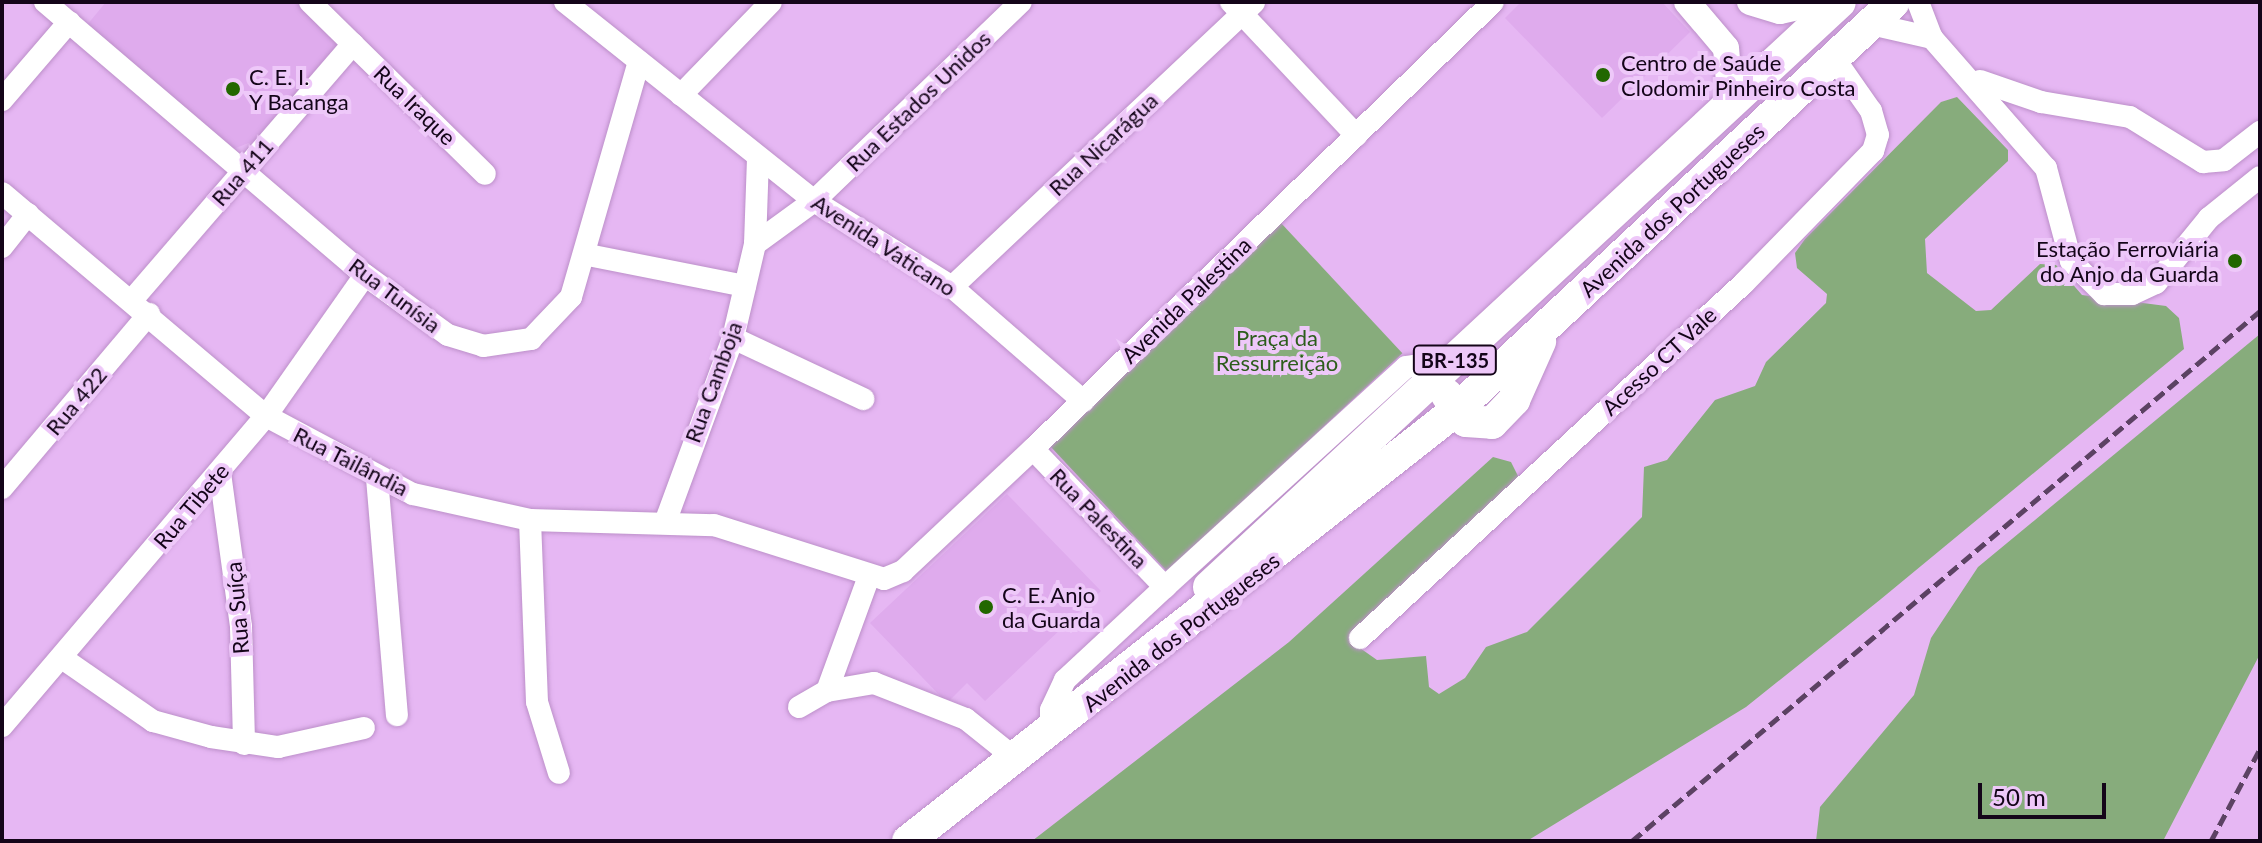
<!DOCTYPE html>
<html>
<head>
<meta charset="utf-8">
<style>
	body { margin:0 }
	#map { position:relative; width:2262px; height:843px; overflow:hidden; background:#e6b7f3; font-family:Lato,sans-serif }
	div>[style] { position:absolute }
	.built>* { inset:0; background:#dfabed }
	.green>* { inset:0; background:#87ac7c; transform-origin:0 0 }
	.roads { filter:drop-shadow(0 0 2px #bc8fc9) drop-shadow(0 0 2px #bc8fc9) }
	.minor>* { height:22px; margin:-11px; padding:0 11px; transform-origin:11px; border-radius:11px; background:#fff }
	.major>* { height:26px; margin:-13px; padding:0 13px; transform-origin:13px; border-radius:13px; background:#fff }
	.highway>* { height:32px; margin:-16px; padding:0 16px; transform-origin:16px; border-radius:16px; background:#fff }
	.rail>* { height:5px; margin-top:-2.5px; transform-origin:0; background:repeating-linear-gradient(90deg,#5c4263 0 12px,transparent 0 18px) }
	.dots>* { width:22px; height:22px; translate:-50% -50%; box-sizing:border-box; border:4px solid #eec8f9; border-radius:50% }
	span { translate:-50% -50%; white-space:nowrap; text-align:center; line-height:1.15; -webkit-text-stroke:8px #eec8f9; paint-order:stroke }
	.shield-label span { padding:2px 6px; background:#eec8f9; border:2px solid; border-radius:6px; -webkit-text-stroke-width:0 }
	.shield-label { font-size:20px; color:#140519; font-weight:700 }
	.poi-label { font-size:22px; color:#140519 }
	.left { translate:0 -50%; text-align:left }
	.right { translate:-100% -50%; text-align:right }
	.street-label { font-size:22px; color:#140519 }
	.park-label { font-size:22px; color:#2c5d1b }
	.frame { position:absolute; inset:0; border:4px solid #140519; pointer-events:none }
	.scale { position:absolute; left:1978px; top:783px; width:128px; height:36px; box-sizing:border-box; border:4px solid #140519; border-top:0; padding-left:10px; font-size:24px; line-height:28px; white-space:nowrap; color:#140519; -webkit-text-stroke:6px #eec8f9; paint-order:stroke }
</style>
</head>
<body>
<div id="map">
	<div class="built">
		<i style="clip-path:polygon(106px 2px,295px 2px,341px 48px,259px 139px,233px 149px,87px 25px)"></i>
		<i style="clip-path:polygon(1521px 2px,1662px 2px,1690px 32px,1602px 118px,1505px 18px)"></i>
		<i style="clip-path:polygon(1007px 494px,1101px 591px,985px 701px,967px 683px,947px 703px,870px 623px)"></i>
	</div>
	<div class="green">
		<i style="clip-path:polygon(1957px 97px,2008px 150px,2008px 161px,1925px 239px,1927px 273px,1976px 311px,1991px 310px,2040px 264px,2056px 265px,2082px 295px,2166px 306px,2179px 318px,2184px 349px,1881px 599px,1746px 707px,1527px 841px,1032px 841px,1289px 642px,1493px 457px,1511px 462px,1520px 480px,1350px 641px,1377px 660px,1426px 656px,1429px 687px,1439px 694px,1465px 678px,1486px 647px,1527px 632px,1642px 517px,1644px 467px,1667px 460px,1715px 400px,1755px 386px,1766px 362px,1826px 303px,1827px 294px,1797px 268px,1795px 253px,1805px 239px,1941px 102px)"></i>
		<i style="left:1281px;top:223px;width:178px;height:321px;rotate:47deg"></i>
		<i style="clip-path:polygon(2260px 334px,2260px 654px,2163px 841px,1816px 841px,1820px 807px,1914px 695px,1931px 638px,1978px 567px)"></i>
	</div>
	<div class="roads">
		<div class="minor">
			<i style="left:45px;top:2px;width:421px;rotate:40.5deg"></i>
			<i style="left:365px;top:275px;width:102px;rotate:35.9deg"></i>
			<i style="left:448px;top:335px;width:37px;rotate:17deg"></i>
			<i style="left:483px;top:346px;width:49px;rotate:-8.3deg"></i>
			<i style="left:531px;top:339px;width:58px;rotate:-46.4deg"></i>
			<i style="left:571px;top:297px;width:245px;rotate:-73.9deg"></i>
			<i style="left:310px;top:2px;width:245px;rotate:44.5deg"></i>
			<i style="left:565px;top:2px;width:319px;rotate:38.6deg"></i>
			<i style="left:814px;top:201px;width:163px;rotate:31.9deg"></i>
			<i style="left:952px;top:287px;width:174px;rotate:41deg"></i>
			<i style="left:1231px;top:2px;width:183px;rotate:46.8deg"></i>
			<i style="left:1918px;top:2px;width:39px;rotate:69deg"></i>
			<i style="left:1932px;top:38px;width:173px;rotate:48.8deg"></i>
			<i style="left:2046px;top:168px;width:96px;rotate:75deg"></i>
			<i style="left:2071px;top:261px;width:47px;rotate:45deg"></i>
			<i style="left:2104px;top:294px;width:28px"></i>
			<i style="left:2132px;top:294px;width:26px;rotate:-25deg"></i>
			<i style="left:2156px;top:283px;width:84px;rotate:-50.8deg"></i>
			<i style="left:2209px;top:218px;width:65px;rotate:-38.8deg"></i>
			<i style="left:1871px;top:24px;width:63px;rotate:12.9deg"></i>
			<i style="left:1980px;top:81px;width:65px;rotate:19deg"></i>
			<i style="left:2041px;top:102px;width:90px;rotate:9.6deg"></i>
			<i style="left:2130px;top:117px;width:86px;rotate:31.7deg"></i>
			<i style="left:2203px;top:162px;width:21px;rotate:-5deg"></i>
			<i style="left:2224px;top:160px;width:46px;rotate:-37.9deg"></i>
			<i style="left:681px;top:95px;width:129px;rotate:-45.9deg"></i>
			<i style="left:2px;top:100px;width:103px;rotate:-49.3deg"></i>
			<i style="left:2px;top:193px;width:346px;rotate:40.2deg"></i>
			<i style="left:266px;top:416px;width:166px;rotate:28deg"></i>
			<i style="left:413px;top:494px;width:120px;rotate:12.5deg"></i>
			<i style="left:530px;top:520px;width:184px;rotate:1.6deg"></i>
			<i style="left:714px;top:525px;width:178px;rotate:17.6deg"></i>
			<i style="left:884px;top:579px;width:21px;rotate:-23deg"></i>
			<i style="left:903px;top:571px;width:178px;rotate:-43.2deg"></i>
			<i style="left:1033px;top:449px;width:641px;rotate:-44.18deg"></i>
			<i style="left:755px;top:244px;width:73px;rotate:-36.1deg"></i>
			<i style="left:814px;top:201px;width:287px;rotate:-43.9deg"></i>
			<i style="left:2px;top:247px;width:42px;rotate:-51.8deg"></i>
			<i style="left:588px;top:255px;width:160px;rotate:11.2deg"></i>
			<i style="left:952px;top:287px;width:415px;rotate:-43.3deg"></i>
			<i style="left:132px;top:300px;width:338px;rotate:-49.2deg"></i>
			<i style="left:733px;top:338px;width:144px;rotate:25.1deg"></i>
			<i style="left:1033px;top:449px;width:191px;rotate:46.3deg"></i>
			<i style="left:220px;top:473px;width:155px;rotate:82.2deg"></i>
			<i style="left:241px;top:627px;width:117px;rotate:88.5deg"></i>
			<i style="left:377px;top:478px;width:238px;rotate:85.2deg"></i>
			<i style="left:2px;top:488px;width:228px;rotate:-49.8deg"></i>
			<i style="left:530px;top:520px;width:182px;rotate:87.8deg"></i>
			<i style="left:537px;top:702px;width:74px;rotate:72.8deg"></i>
			<i style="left:666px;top:520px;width:194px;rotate:-69.8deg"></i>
			<i style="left:733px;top:338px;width:97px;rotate:-76.8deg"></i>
			<i style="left:755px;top:244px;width:85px;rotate:-88deg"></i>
			<i style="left:1360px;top:638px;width:523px;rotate:-42.75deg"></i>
			<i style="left:1744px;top:283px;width:185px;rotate:-45.7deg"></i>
			<i style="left:1873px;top:151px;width:17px;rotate:-73deg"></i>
			<i style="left:1878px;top:135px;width:25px;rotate:-106deg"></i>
			<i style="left:1871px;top:111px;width:65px;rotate:-124.9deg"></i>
			<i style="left:62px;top:658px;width:111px;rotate:34.7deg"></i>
			<i style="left:153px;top:721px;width:60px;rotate:15.4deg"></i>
			<i style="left:211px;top:737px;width:68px;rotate:8.5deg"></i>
			<i style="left:278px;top:747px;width:88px;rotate:-12.5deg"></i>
			<i style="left:827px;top:691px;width:119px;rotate:-69.9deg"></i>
			<i style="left:799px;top:707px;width:32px;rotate:-30deg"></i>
			<i style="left:827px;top:691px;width:48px;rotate:-9.7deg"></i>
			<i style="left:874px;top:683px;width:99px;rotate:21.4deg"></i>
			<i style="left:966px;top:719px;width:64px;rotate:38.7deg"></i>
			<i style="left:2px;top:726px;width:407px;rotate:-49.6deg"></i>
			<i style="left:266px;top:416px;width:172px;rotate:-54.9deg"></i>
			<i style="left:1051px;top:732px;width:22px;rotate:-90deg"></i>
			<i style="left:1051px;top:710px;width:33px;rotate:-65deg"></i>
			<i style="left:1065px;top:680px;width:137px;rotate:-42.9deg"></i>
			<i style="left:1165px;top:587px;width:326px;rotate:-42.4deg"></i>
			<i style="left:1406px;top:367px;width:51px;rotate:-9.1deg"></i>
		</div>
		<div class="major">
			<i style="left:1687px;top:2px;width:60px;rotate:49.7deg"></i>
			<i style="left:1726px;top:48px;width:56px;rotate:84.9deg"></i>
			<i style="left:1750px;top:2px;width:31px;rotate:17deg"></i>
			<i style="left:1780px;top:11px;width:41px;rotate:-12.7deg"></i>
		</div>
		<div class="highway">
			<i style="left:1447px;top:395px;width:32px;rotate:54deg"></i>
			<i style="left:1466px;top:421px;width:26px;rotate:4deg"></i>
			<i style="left:1492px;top:423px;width:32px;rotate:-46deg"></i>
			<i style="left:1514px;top:400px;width:64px;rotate:-65.9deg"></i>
			<i style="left:1209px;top:587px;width:860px;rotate:-42.83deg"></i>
			<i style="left:908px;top:841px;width:694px;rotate:-38.16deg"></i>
			<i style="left:1454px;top:412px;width:601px;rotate:-42.98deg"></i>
		</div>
	</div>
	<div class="rail">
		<i style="left:1632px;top:841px;width:822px;rotate:-40.16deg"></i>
		<i style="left:2211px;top:841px;width:104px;rotate:-62deg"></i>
	</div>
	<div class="dots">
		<i style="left:1603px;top:75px;background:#226700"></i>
		<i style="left:233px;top:89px;background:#226700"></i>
		<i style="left:2235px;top:261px;background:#226700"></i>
		<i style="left:986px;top:607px;background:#226700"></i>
	</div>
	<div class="shield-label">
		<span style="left:1455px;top:360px">BR-135</span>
	</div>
	<div class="poi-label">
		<span class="left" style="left:1621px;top:75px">Centro de Saúde<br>Clodomir Pinheiro Costa</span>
		<span class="left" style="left:249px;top:89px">C. E. I.<br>Y Bacanga</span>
		<span class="right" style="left:2219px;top:261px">Estação Ferroviária<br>do Anjo da Guarda</span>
		<span class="left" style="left:1002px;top:607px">C. E. Anjo<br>da Guarda</span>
	</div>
	<div class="street-label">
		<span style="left:918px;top:101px;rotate:-44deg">Rua Estados Unidos</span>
		<span style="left:415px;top:105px;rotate:44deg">Rua Iraque</span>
		<span style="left:1103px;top:144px;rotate:-43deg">Rua Nicarágua</span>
		<span style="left:242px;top:172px;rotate:-49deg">Rua 411</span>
		<span style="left:1672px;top:210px;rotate:-43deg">Avenida dos Portugueses</span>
		<span style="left:884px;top:245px;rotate:33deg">Avenida Vaticano</span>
		<span style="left:395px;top:295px;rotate:37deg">Rua Tunísia</span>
		<span style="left:1186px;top:300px;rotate:-44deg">Avenida Palestina</span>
		<span style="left:1659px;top:361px;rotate:-43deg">Acesso CT Vale</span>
		<span style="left:713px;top:382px;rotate:-70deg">Rua Camboja</span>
		<span style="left:76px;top:401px;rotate:-50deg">Rua 422</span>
		<span style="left:351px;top:461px;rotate:27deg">Rua Tailândia</span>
		<span style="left:191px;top:506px;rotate:-50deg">Rua Tibete</span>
		<span style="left:1099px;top:518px;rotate:46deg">Rua Palestina</span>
		<span style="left:237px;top:608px;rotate:-95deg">Rua Suíça</span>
		<span style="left:1181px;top:632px;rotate:-38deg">Avenida dos Portugueses</span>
	</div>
	<div class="park-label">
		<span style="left:1277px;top:350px">Praça da<br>Ressurreição</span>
	</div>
	<div class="frame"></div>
	<div class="scale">50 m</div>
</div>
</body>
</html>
